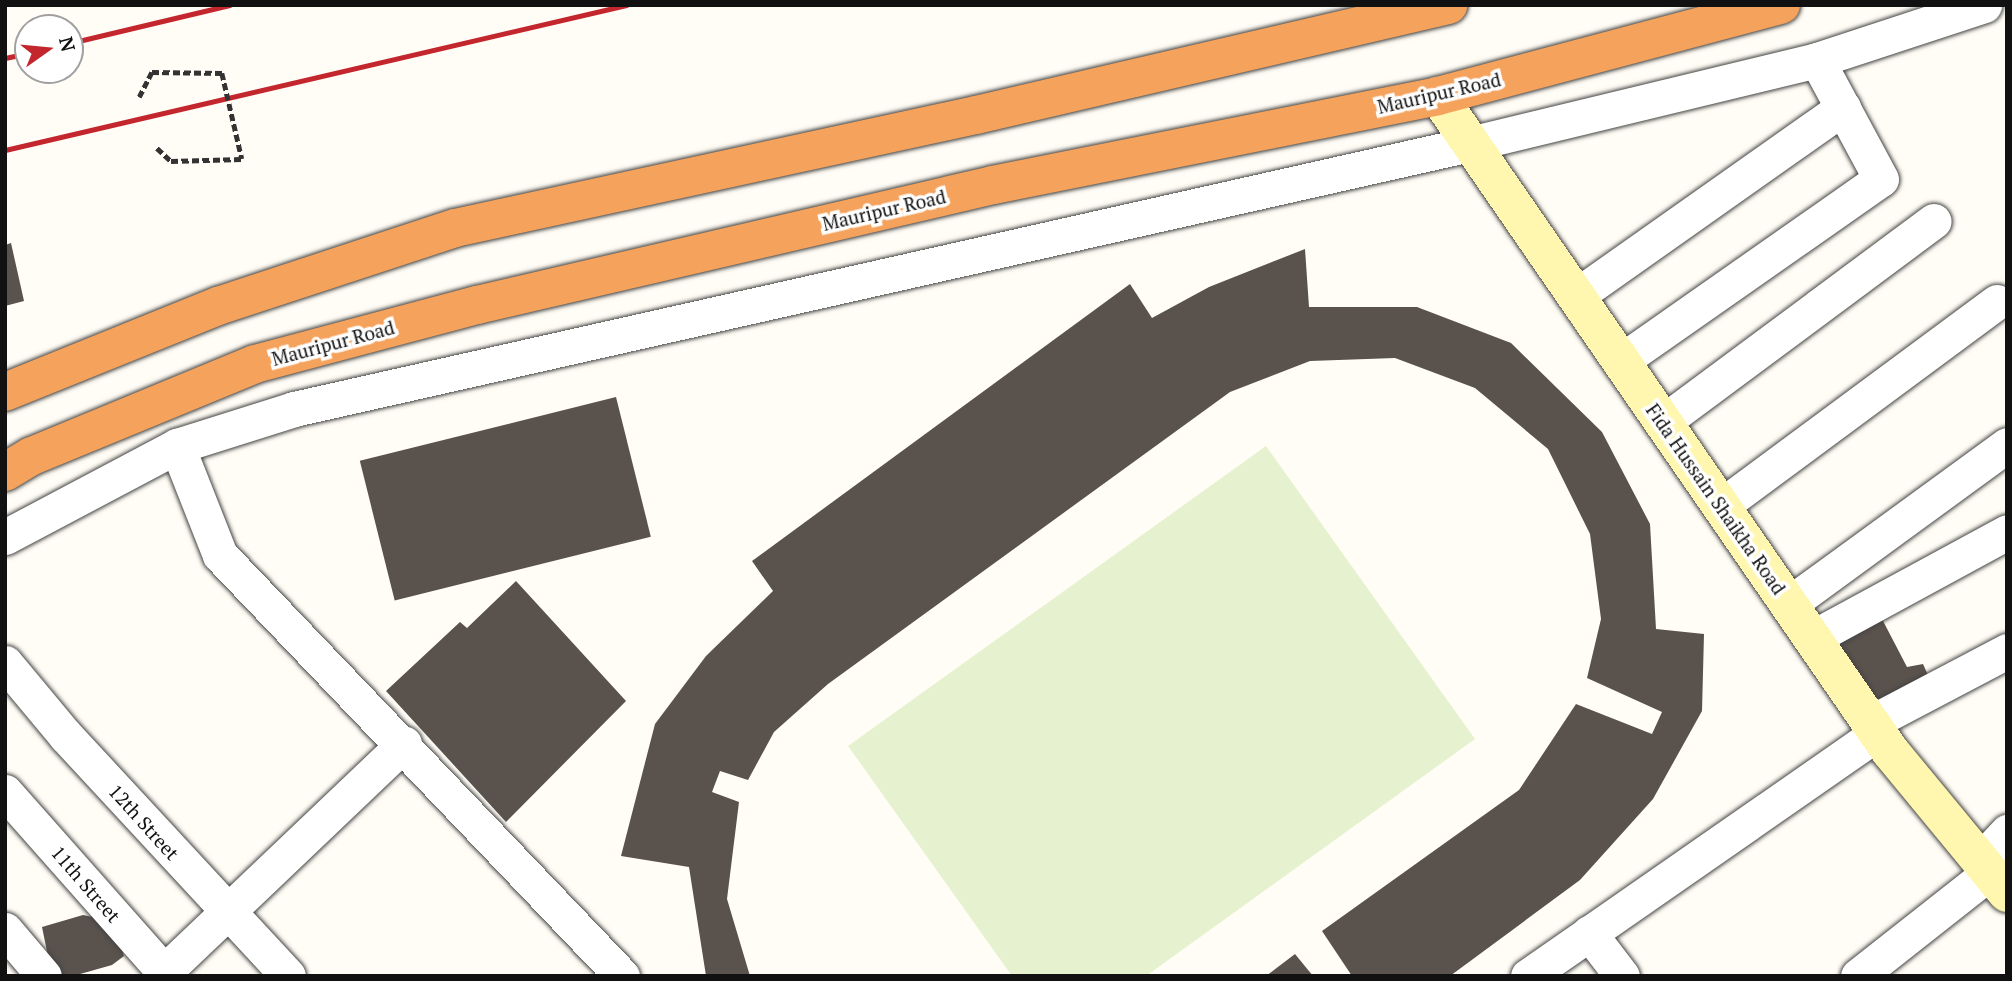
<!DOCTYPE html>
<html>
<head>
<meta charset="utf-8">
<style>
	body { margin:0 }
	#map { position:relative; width:2012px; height:981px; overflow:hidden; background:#fffdf5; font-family:"PT Serif",serif }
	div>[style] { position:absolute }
	.pitch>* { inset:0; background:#e6f2cf }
	.building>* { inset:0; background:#5a524d; transform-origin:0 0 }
	.path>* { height:4.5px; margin-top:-2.25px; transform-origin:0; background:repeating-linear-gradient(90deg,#333 0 7px,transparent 0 10.5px) }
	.roads { filter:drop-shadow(0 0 2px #444) drop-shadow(0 0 2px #444) }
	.street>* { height:35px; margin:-17.5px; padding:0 17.5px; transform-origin:17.5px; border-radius:17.5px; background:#fff }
	.secondary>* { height:38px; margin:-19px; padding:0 19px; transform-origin:19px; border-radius:19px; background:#fff6b0 }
	.highway>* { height:38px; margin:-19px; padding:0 19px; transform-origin:19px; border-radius:19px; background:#f5a25d }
	.rail>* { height:5px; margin:-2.5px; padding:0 2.5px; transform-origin:2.5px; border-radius:2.5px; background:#c4262e }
	.path-bridge>* { height:4.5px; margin-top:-2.25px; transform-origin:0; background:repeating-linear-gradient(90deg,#333 0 7px,transparent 0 10.5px) }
	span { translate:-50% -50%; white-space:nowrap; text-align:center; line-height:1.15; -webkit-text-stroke:7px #fff; paint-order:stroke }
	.street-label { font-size:19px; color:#111 }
	.frame { position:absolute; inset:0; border:7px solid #111; pointer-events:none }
	.north { position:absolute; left:14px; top:14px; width:70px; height:70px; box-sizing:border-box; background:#fff; border:2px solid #a0a0a0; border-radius:50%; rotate:75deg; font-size:19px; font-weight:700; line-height:28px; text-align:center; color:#111 }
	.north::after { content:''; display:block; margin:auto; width:24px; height:32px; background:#c4262e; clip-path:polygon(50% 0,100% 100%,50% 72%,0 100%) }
</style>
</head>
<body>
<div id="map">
	<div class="pitch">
		<i style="clip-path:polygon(1266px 446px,1475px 739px,1146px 976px,1012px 976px,848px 746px)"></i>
	</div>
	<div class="building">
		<i style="clip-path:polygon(11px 243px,24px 301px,5px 306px,5px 245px)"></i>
		<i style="clip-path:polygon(1305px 249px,1309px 307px,1417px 307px,1511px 343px,1602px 432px,1650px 524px,1656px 629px,1704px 634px,1702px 711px,1653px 799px,1580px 880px,1450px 976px,1352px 976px,1322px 931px,1519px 790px,1576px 704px,1652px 734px,1662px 712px,1587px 678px,1601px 619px,1590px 534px,1548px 449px,1475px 388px,1395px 358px,1310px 361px,1230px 392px,828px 684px,774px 732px,748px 780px,720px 771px,712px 792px,739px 802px,727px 899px,750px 976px,706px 976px,689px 867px,621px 856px,655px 724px,706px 656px,773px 591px,752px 561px,1130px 284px,1152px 318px,1209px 287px)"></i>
		<i style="left:616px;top:397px;width:144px;height:264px;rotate:76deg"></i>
		<i style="clip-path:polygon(516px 581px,626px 701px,506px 822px,386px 691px,460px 622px,467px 628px)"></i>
		<i style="clip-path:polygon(1882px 619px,1907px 667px,1923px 664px,1932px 684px,1874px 710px,1834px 644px)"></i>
		<i style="clip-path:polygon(83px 915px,113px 921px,124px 956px,112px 965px,73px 976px,52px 976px,42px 927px)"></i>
		<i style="clip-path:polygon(1295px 954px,1313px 976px,1266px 976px)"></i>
	</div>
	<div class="path">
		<i style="left:139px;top:97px;width:28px;rotate:-63deg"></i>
		<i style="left:152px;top:72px;width:70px;rotate:0.8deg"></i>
		<i style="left:157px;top:148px;width:19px;rotate:43deg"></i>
		<i style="left:171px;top:161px;width:71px;rotate:-1.6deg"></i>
	</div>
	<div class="roads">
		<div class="street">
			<i style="left:1576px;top:296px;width:327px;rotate:-35.2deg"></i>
			<i style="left:1621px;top:361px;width:317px;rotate:-35deg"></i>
			<i style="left:1881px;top:179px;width:135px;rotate:-118.3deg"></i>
			<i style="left:1663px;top:422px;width:337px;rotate:-36.6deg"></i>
			<i style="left:177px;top:446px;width:117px;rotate:68.5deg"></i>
			<i style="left:220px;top:555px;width:582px;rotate:46.32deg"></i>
			<i style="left:1721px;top:506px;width:343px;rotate:-36.5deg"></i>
			<i style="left:5px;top:537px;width:195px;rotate:-27.9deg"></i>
			<i style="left:177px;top:446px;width:123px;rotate:-17.5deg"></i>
			<i style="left:294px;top:409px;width:1205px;rotate:-12.7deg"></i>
			<i style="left:1470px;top:144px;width:357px;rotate:-13.6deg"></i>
			<i style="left:1817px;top:60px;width:176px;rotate:-18.2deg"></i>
			<i style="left:1789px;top:604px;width:270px;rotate:-36.1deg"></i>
			<i style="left:1812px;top:638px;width:222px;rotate:-28.5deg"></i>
			<i style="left:5px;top:663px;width:94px;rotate:50.2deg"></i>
			<i style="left:65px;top:735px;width:328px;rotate:47.2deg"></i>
			<i style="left:1870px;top:723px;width:155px;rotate:-27.7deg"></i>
			<i style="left:5px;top:792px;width:246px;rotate:48.5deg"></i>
			<i style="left:1980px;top:861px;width:40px;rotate:-47deg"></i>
			<i style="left:5px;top:930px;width:60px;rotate:49.7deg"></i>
			<i style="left:1589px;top:933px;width:54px;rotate:52.5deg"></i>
			<i style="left:160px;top:976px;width:337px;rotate:-43.6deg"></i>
			<i style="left:1528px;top:976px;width:425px;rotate:-34.8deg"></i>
			<i style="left:1858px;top:976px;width:168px;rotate:-38.2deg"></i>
		</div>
		<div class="secondary">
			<i style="left:1438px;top:96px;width:796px;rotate:55.39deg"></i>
			<i style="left:1890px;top:751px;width:184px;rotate:50.5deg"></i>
		</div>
		<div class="highway">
			<i style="left:5px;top:392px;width:230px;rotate:-22deg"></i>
			<i style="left:218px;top:306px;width:250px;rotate:-18.2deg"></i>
			<i style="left:455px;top:228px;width:533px;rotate:-12.24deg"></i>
			<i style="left:976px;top:115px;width:485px;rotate:-13.1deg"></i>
			<i style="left:5px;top:472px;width:31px;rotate:-31deg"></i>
			<i style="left:32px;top:456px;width:241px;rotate:-22.4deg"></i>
			<i style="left:255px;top:364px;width:230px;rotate:-14.9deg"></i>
			<i style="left:477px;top:305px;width:530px;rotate:-13.09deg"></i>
			<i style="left:993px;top:185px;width:454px;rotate:-11.3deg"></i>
			<i style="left:1438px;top:96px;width:355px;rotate:-14.9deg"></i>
		</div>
	</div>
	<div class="rail">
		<i style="left:70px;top:43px;width:164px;rotate:-13.4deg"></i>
		<i style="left:5px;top:58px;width:24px;rotate:-12deg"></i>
		<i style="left:5px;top:150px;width:638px;rotate:-13.14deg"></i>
	</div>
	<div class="path-bridge">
		<i style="left:222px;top:73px;width:88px;rotate:76.9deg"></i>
	</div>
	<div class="street-label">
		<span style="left:1439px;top:93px;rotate:-13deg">Mauripur Road</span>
		<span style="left:884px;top:210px;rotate:-13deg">Mauripur Road</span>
		<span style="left:333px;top:343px;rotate:-15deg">Mauripur Road</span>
		<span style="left:1716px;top:499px;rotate:55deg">Fida Hussain Shaikha Road</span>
		<span style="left:144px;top:822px;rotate:48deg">12th Street</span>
		<span style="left:86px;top:884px;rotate:49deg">11th Street</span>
	</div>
	<div class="frame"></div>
	<div class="north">N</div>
</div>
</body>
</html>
